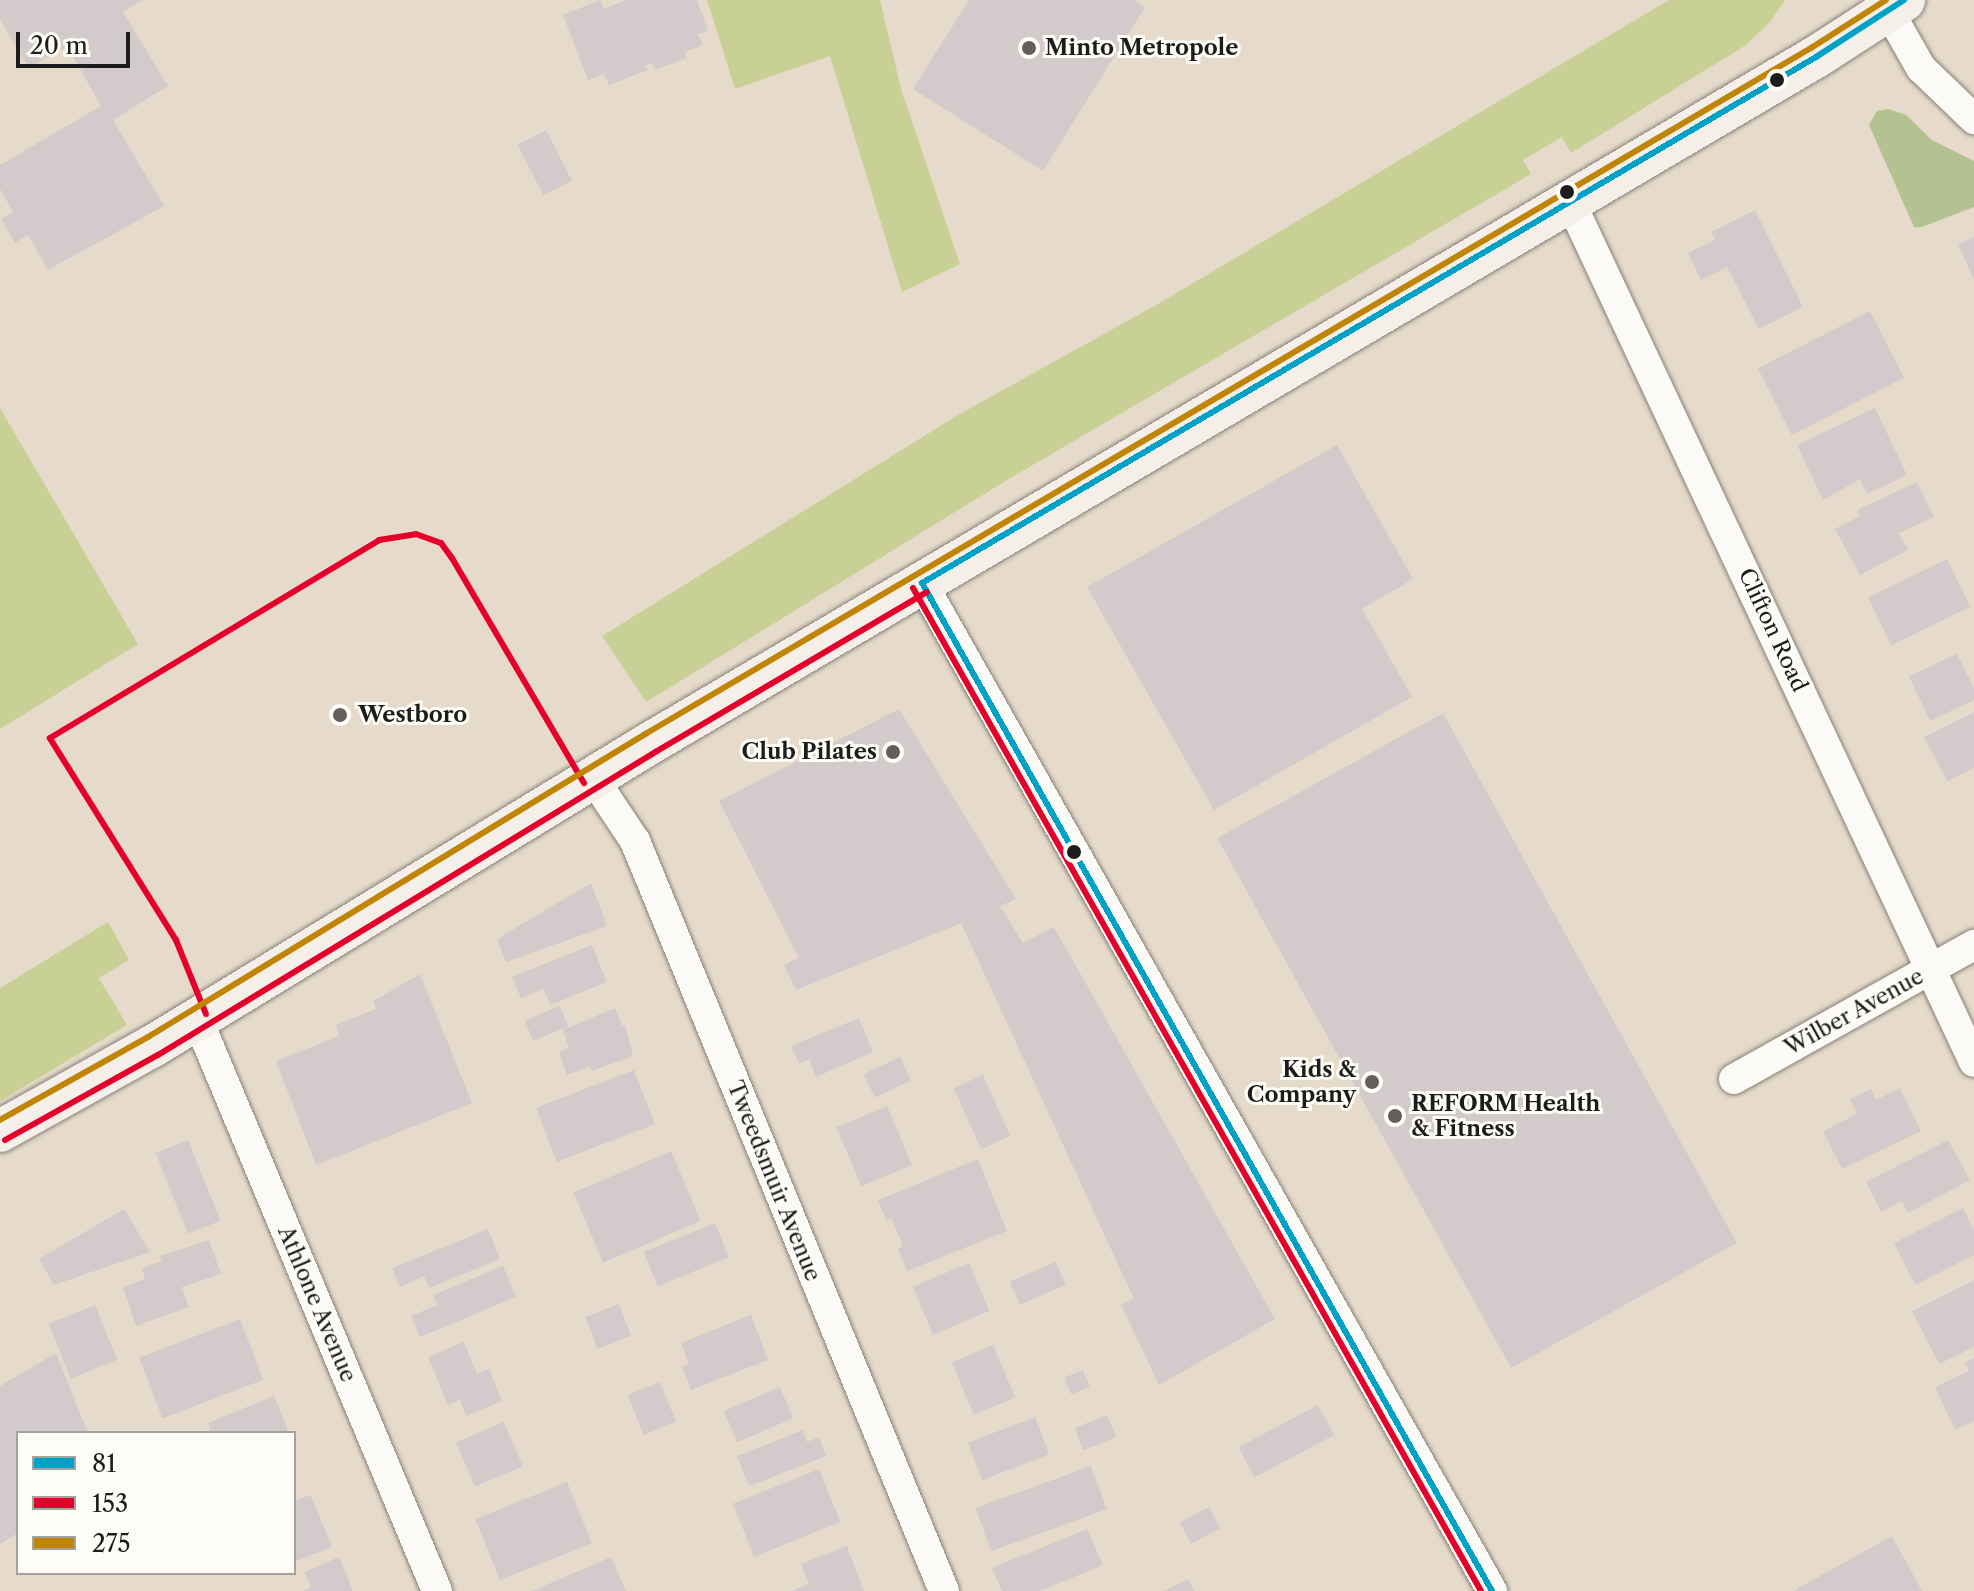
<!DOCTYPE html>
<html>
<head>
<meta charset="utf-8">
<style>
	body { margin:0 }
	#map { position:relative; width:1974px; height:1591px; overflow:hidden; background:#e6dbca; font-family:"Libre Caslon Text",serif }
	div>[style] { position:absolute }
	.green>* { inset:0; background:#c8d096 }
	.forest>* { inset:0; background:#b4c190 }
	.building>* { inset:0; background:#d3cacc; transform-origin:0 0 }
	.roads { filter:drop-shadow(0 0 2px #878179) drop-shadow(0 0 2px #878179) }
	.street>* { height:30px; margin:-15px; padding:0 15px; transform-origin:15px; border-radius:15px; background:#fbfaf7 }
	.secondary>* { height:42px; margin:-21px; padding:0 21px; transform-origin:21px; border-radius:21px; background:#f4f0e9 }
	.bus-1>* { height:6px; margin:-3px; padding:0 3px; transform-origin:3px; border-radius:3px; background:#01a2c5 }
	.bus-2>* { height:6px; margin:-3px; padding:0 3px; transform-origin:3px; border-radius:3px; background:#e4002b }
	.bus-3>* { height:6px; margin:-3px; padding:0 3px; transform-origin:3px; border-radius:3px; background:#c08407 }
	.dots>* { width:22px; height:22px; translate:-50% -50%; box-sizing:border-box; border:4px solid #fdfcf7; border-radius:50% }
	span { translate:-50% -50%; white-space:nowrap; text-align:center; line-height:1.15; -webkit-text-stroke:6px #fdfcf7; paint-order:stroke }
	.poi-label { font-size:22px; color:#1c1c1c; font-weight:700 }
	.left { translate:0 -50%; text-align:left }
	.right { translate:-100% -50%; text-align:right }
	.street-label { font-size:22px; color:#1c1c1c }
	.legend { position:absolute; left:16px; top:1431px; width:280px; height:144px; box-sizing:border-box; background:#fdfcf7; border:2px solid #a3a29f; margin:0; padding:10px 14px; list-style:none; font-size:24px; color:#1c1c1c }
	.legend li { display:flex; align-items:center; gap:16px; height:40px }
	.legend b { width:40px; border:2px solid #a3a29f }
	.scale { position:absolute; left:16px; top:32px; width:114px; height:36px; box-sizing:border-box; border:4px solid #1c1c1c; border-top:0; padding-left:10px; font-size:24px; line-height:28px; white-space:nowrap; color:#1c1c1c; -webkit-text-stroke:6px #fdfcf7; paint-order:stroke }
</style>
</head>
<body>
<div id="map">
	<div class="green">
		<i style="clip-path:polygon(707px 0,880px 0,901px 89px,960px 264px,902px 292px,830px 56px,735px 89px)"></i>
		<i style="clip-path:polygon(1669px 0,1785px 0,1770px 22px,1746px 45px,1571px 153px,1562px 137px,1523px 160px,1531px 174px,1007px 480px,646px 702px,602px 636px,958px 415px,1158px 304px)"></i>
		<i style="clip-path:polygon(0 408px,138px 644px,0 729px)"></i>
		<i style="clip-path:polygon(108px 922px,129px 960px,99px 978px,127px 1025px,0 1101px,0 988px)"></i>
	</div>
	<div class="forest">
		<i style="clip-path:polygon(1888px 109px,1906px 115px,1932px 140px,1974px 161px,1974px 207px,1922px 227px,1914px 227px,1869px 125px,1877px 111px)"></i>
	</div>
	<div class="building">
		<i style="clip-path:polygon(0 0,142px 0,123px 12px,168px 86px,113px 120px,164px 206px,48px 270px,28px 235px,15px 243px,1px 219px,13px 212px,0 189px,0 165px,101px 106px,67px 46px,29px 68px,0 19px)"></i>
		<i style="clip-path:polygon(600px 0,604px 9px,626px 0,697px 0,708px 31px,698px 34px,703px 45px,685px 52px,687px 58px,655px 70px,652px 63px,646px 65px,648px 70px,609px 85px,604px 74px,588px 80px,563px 15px)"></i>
		<i style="clip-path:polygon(969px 0,1134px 0,1145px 7px,1043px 171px,913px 89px)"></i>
		<i style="left:546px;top:130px;width:57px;height:32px;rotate:63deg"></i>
		<i style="clip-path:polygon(1755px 210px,1803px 307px,1759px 329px,1727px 267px,1701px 280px,1688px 253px,1715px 240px,1711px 232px)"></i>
		<i style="clip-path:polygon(1974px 237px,1974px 280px,1958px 244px)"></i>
		<i style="left:1870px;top:311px;width:75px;height:126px;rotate:63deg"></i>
		<i style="clip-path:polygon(1875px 408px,1907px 475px,1867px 494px,1860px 479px,1823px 500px,1797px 445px)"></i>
		<i style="clip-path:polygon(1337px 445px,1413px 579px,1362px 609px,1412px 697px,1214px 810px,1087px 587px)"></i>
		<i style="clip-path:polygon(1917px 482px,1934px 517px,1899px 533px,1908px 550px,1860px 575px,1835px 529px,1860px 516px,1857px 510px)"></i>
		<i style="left:1947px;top:559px;width:53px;height:88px;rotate:64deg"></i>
		<i style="clip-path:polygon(1957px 654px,1974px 688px,1974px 700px,1930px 721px,1909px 676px)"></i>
		<i style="clip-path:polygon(899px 709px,1016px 899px,1000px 906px,1023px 943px,1054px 927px,1275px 1319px,1159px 1385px,1121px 1305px,1134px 1299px,961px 923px,796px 990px,784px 965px,799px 958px,719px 801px)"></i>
		<i style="clip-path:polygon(1974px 712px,1974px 768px,1947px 781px,1924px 737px)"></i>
		<i style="left:1443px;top:713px;width:606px;height:258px;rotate:61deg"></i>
		<i style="clip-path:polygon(591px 883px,607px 926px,506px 962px,497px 939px)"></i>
		<i style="clip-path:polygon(592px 945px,607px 982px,550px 1005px,544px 989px,521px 998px,512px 977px)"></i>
		<i style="clip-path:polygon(420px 974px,472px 1103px,316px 1165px,276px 1061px,339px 1036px,336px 1025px,376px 1009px,373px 1001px)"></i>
		<i style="left:560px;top:1006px;width:22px;height:38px;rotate:68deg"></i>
		<i style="clip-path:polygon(615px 1008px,622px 1026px,625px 1025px,633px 1056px,592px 1071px,590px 1066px,567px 1075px,559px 1052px,569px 1048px,563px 1030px)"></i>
		<i style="clip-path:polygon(859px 1018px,873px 1052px,816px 1077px,809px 1059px,799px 1064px,791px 1046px)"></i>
		<i style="left:900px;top:1057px;width:26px;height:40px;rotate:65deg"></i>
		<i style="left:634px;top:1070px;width:58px;height:105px;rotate:69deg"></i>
		<i style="left:983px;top:1075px;width:67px;height:32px;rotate:66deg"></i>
		<i style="clip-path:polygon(1900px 1088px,1921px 1131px,1842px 1169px,1823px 1131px,1857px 1114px,1850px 1099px,1871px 1089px,1876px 1100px)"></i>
		<i style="left:887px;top:1106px;width:64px;height:55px;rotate:67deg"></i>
		<i style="left:188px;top:1140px;width:87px;height:35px;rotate:68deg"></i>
		<i style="clip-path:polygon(1948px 1140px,1970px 1180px,1908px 1213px,1902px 1201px,1881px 1212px,1866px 1182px)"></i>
		<i style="left:671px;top:1151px;width:76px;height:106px;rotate:67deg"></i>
		<i style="clip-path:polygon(978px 1159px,1007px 1231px,907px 1271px,898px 1249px,903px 1246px,891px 1218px,886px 1220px,878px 1200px)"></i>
		<i style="clip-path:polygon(1963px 1208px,1974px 1230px,1974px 1255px,1915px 1285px,1894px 1243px)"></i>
		<i style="clip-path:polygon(124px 1209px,150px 1252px,54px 1285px,39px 1259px)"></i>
		<i style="left:715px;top:1223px;width:37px;height:77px;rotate:68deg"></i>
		<i style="clip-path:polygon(488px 1229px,500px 1259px,429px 1288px,424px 1276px,400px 1287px,392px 1268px)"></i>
		<i style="clip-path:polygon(209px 1240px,221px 1274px,182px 1287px,189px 1307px,136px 1326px,123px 1287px,145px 1279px,142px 1268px,162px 1261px,160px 1256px)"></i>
		<i style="left:1056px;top:1262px;width:25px;height:50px;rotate:67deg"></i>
		<i style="left:969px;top:1263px;width:52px;height:61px;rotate:67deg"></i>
		<i style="clip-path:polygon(503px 1266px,516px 1297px,420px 1337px,411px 1316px,437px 1305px,433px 1295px)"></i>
		<i style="clip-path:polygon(1974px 1280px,1974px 1347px,1939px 1364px,1912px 1311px)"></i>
		<i style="left:619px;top:1304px;width:34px;height:36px;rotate:69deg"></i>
		<i style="left:95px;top:1305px;width:59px;height:50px;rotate:68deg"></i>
		<i style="clip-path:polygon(751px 1315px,768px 1360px,691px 1390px,682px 1366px,689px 1364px,681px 1343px)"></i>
		<i style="left:240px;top:1319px;width:65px;height:108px;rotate:69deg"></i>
		<i style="clip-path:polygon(464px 1342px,477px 1374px,489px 1369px,502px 1401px,466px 1416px,460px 1400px,448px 1405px,428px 1357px)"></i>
		<i style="left:993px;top:1345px;width:57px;height:45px;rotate:67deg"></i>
		<i style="clip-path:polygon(56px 1353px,88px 1433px,18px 1433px,18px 1533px,0 1544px,0 1386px)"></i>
		<i style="clip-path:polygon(1974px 1358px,1974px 1421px,1955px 1430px,1935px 1387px,1969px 1371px,1965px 1363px)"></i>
		<i style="left:1083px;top:1370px;width:18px;height:20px;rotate:68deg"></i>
		<i style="left:660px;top:1382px;width:43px;height:35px;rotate:68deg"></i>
		<i style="left:780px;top:1387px;width:34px;height:61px;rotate:67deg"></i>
		<i style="clip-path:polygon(274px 1396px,288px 1430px,280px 1433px,211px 1433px,208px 1423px)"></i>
		<i style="left:1318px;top:1405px;width:34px;height:90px;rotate:62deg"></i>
		<i style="left:1107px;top:1415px;width:24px;height:35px;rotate:68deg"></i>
		<i style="left:1035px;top:1417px;width:40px;height:72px;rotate:69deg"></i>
		<i style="left:504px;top:1422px;width:48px;height:52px;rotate:67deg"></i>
		<i style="clip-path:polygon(803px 1430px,807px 1442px,819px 1437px,826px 1456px,749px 1486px,737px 1456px)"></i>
		<i style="left:1091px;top:1466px;width:46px;height:123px;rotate:70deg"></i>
		<i style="left:819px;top:1469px;width:57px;height:93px;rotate:68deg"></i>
		<i style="left:567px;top:1482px;width:66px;height:99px;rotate:68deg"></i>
		<i style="clip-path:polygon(311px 1495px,332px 1547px,294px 1562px,294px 1501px)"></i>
		<i style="left:1209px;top:1507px;width:24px;height:33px;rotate:62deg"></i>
		<i style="clip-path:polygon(1087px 1529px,1103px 1565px,1040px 1591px,1002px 1591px,992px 1568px)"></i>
		<i style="clip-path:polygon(1892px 1536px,1922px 1591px,1793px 1591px)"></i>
		<i style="clip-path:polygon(847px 1546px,864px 1591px,791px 1591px,809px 1584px,801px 1564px)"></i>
		<i style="clip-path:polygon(339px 1557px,353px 1591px,302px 1591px,311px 1587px,304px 1572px)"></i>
		<i style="clip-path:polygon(611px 1557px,626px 1591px,532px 1591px)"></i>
		<i style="clip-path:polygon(1189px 1579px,1194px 1591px,1163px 1591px)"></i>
	</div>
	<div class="roads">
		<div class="street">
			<i style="left:1888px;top:10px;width:67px;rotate:60.4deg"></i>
			<i style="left:1921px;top:68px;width:74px;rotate:43.9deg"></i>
			<i style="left:1569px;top:199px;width:953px;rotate:64.86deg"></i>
			<i style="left:922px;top:583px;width:1158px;rotate:60.51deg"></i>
			<i style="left:593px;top:778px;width:76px;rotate:56.3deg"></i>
			<i style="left:635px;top:841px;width:811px;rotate:67.61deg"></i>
			<i style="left:197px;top:1018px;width:621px;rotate:67.27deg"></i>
			<i style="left:1734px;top:1079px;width:275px;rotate:-29.2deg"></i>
		</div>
		<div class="secondary">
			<i style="left:0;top:1131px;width:175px;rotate:-29.1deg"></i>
			<i style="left:153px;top:1046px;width:584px;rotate:-31.35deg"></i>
			<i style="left:652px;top:742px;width:1351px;rotate:-30.48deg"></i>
			<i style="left:1816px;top:57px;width:105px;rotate:-32.9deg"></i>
		</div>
	</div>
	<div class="bus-1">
		<i style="left:922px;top:583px;width:1158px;rotate:60.51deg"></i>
		<i style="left:922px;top:583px;width:1037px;rotate:-30.47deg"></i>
		<i style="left:1816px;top:57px;width:105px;rotate:-32.9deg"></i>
	</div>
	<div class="bus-2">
		<i style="left:913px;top:588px;width:1153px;rotate:60.48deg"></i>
		<i style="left:206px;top:1014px;width:80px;rotate:-112.1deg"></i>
		<i style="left:176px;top:940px;width:238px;rotate:-122deg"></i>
		<i style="left:50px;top:738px;width:384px;rotate:-31deg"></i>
		<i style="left:379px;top:540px;width:37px;rotate:-9deg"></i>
		<i style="left:416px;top:534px;width:27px;rotate:20deg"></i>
		<i style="left:441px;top:543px;width:19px;rotate:54deg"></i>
		<i style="left:452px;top:558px;width:261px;rotate:59.6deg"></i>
		<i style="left:5px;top:1140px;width:175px;rotate:-29.1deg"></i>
		<i style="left:158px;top:1055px;width:584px;rotate:-31.35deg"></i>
		<i style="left:657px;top:751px;width:313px;rotate:-30.5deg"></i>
	</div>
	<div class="bus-3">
		<i style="left:0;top:1120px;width:170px;rotate:-29.3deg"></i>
		<i style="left:148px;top:1037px;width:584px;rotate:-31.35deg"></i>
		<i style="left:647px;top:733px;width:1351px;rotate:-30.48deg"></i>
		<i style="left:1811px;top:48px;width:89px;rotate:-32.6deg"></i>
	</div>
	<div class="dots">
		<i style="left:1029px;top:48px;background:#635f59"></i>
		<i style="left:1777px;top:80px;background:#1c1c1c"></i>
		<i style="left:1567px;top:192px;background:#1c1c1c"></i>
		<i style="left:340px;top:715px;background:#635f59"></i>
		<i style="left:893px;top:752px;background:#635f59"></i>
		<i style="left:1074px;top:852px;background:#1c1c1c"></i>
		<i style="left:1372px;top:1082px;background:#635f59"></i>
		<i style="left:1395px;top:1116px;background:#635f59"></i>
	</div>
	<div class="poi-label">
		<span class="left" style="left:1045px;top:48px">Minto Metropole</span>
		<span class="left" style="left:358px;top:715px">Westboro</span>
		<span class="right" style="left:877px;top:752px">Club Pilates</span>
		<span class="right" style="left:1356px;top:1082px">Kids &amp;<br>Company</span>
		<span class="left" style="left:1411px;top:1116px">REFORM Health<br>&amp; Fitness</span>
	</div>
	<div class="street-label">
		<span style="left:1773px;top:630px;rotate:65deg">Clifton Road</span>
		<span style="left:1854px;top:1012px;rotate:-29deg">Wilber Avenue</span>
		<span style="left:774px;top:1181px;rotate:68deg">Tweedsmuir Avenue</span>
		<span style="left:317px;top:1304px;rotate:67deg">Athlone Avenue</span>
	</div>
	<ul class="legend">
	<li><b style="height:10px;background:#01a2c5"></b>81</li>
	<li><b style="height:10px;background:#e4002b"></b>153</li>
	<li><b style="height:10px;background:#c08407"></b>275</li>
	</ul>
	<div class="scale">20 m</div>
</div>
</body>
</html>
